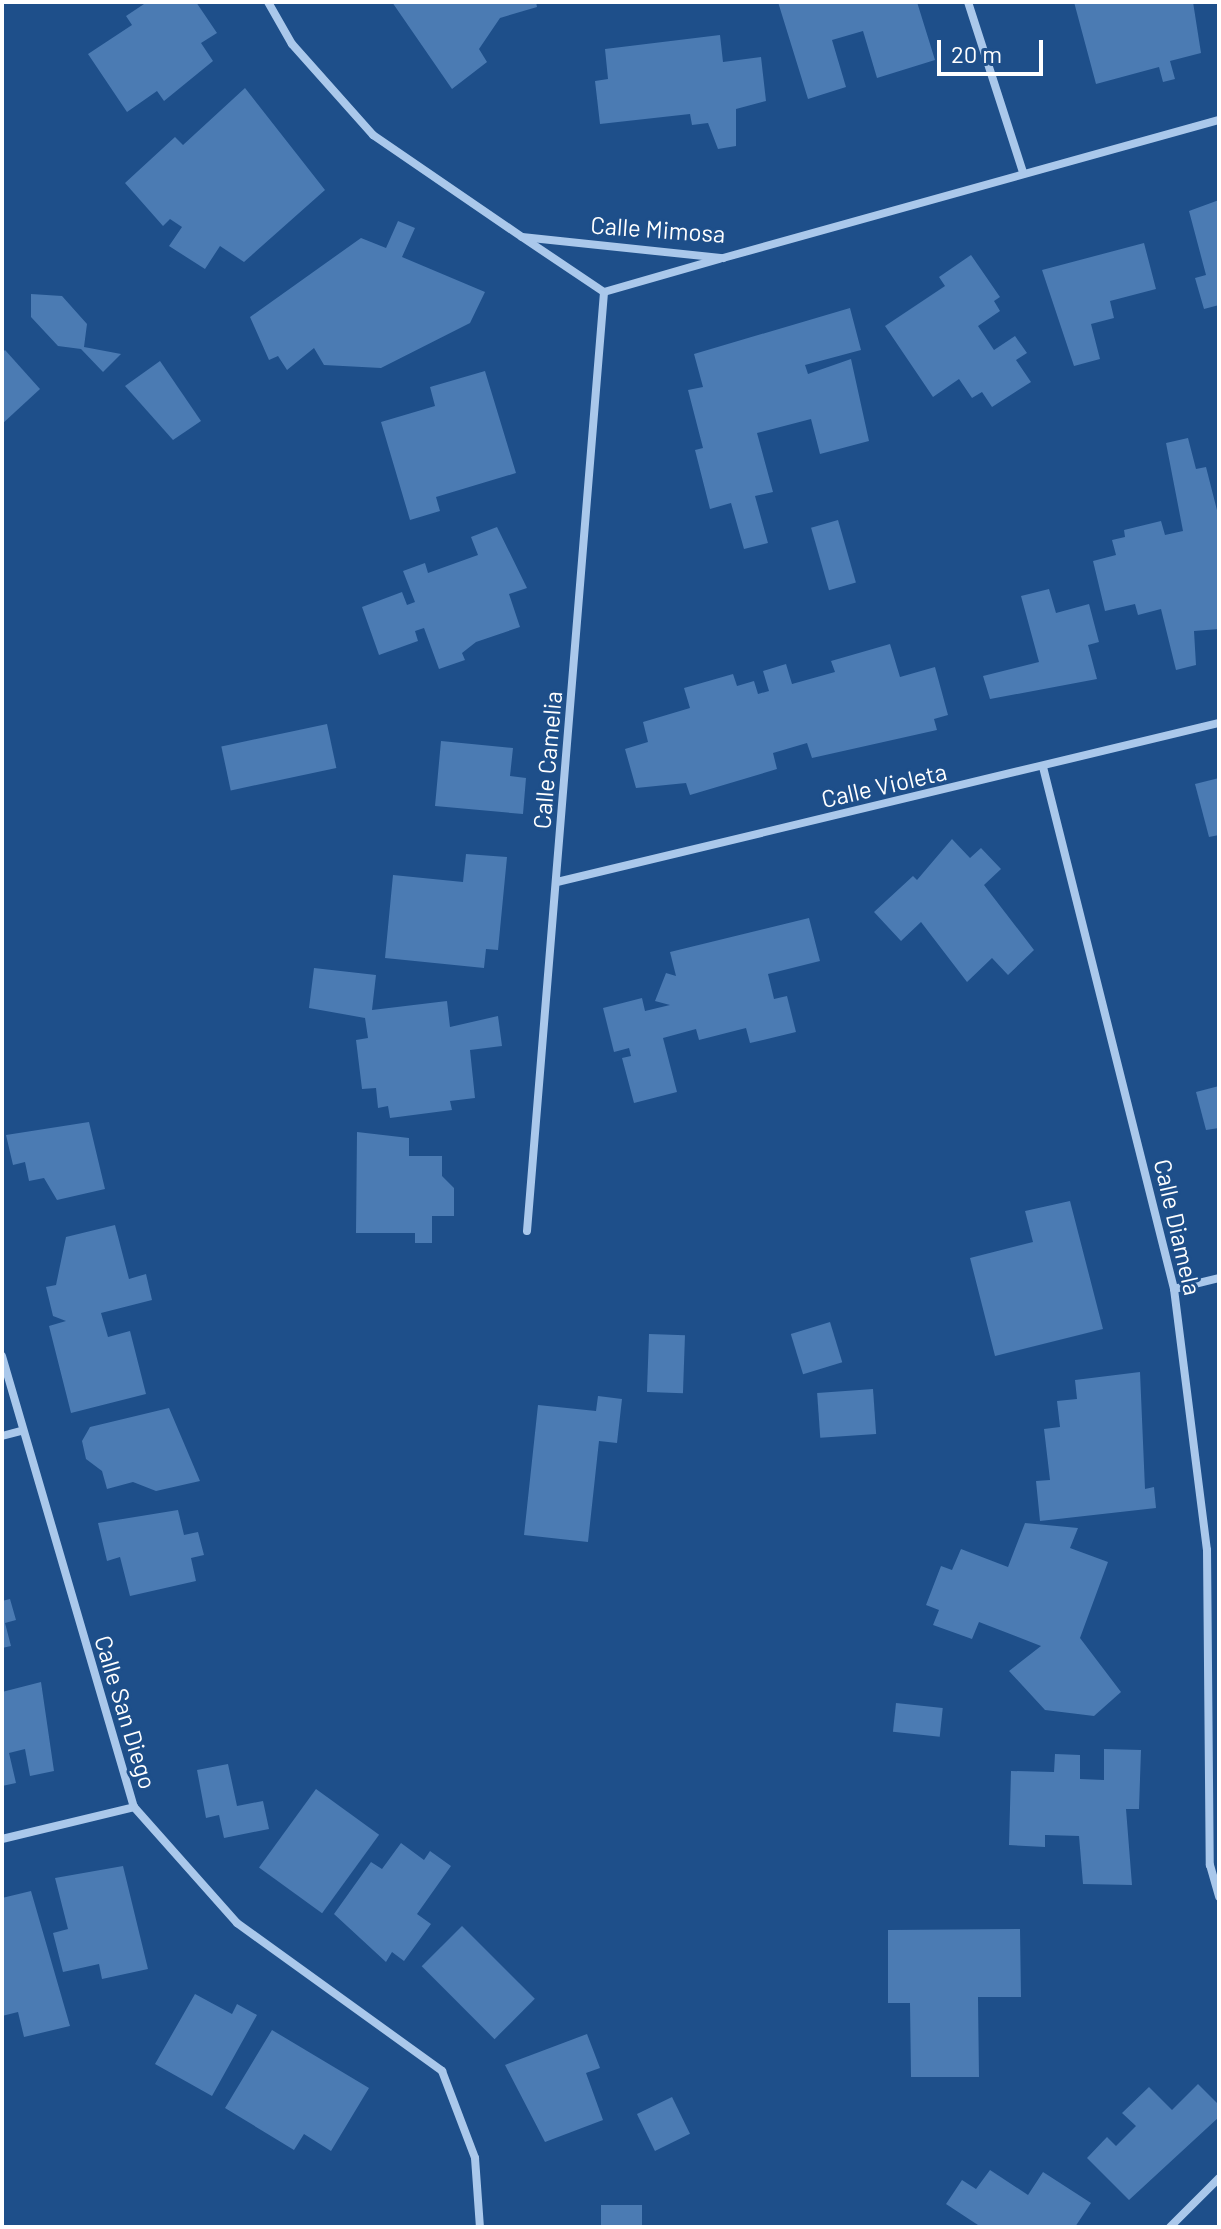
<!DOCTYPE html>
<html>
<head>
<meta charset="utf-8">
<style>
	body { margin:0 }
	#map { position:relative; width:1221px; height:2229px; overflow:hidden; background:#1e4f8a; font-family:Barlow,sans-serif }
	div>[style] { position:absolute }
	.building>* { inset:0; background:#4b7bb3; transform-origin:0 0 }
	.minor>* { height:8px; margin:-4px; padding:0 4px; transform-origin:4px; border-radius:4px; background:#aac8eb }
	span { translate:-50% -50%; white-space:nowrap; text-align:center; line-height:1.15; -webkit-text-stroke:6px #1e4f8a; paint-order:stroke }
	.street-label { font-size:24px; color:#fff }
	.frame { position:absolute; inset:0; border:4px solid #fff; pointer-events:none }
	.scale { position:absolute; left:937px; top:40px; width:106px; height:36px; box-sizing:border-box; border:4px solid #fff; border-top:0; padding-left:10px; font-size:24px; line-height:28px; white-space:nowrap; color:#fff; -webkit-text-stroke:6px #1e4f8a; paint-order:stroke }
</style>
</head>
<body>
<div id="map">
	<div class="building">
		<i style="clip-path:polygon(147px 2px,196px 2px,217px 33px,201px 43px,213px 61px,164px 101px,157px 91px,127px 112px,88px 54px,132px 25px,126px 16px)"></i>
		<i style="clip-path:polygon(392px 2px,536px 2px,537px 7px,500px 18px,479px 49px,487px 62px,452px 89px)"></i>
		<i style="clip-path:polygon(778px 2px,917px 2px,935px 60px,877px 78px,863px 31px,832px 40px,846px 87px,808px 99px)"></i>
		<i style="clip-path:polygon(1074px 2px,1193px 2px,1201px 53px,1170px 61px,1175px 79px,1163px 82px,1159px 67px,1096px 84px)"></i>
		<i style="clip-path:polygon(720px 35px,723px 62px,761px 57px,766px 101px,736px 109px,736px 146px,718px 149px,708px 123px,692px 125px,690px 114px,600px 124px,595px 81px,608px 79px,605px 49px)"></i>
		<i style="clip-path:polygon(245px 88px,325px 190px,244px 262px,220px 246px,205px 269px,169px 246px,182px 227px,170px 219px,163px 226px,125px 183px,175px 137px,183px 145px)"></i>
		<i style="clip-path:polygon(1219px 200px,1219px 305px,1204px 309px,1195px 278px,1206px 275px,1189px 211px)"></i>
		<i style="clip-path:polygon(398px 221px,415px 228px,402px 257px,485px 292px,470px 323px,381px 368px,324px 365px,314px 348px,287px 370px,278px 356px,269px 360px,250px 317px,361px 238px,386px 248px)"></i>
		<i style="clip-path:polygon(1144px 243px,1156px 289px,1110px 301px,1114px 318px,1091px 324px,1100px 359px,1074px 366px,1042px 270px)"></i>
		<i style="clip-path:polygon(971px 255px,1000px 297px,994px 301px,1000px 311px,978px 326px,994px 350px,1015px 336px,1027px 353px,1016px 360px,1031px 382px,992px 407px,982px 392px,972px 398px,959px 379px,933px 397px,885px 326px,945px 286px,939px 277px)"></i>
		<i style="clip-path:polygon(31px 294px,62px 296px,87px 324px,84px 347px,121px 354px,103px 372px,81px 349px,58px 346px,31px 317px)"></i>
		<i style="clip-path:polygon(850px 308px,861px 350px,805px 365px,808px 374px,851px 359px,869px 441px,820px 454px,811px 419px,757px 433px,773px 492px,755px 496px,768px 543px,744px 549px,731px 503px,710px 509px,695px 450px,703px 448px,688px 390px,703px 387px,694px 354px)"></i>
		<i style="clip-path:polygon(5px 350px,40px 389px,2px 424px,2px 353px)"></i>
		<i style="clip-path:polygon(160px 361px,201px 421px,173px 440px,125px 386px)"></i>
		<i style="clip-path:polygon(485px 371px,516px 473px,436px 497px,440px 511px,410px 520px,381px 422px,435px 406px,430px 387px)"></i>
		<i style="clip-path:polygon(1188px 438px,1196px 469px,1206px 467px,1219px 518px,1219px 629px,1194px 631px,1196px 665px,1176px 670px,1161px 609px,1138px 615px,1135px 604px,1105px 611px,1093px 561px,1116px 555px,1112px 540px,1125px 537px,1124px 530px,1161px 521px,1165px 535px,1183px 531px,1166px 443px)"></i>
		<i style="left:838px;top:520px;width:65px;height:28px;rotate:74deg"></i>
		<i style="clip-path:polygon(497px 527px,527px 588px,509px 594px,520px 627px,476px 642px,462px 653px,465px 660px,439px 669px,424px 628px,415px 631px,418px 641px,379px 655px,362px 607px,402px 592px,407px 605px,415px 602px,403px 571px,425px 563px,428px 573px,478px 555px,471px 537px)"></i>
		<i style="clip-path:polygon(1049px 589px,1056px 613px,1089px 604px,1099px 642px,1088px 645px,1097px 679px,990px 699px,983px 676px,1039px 662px,1021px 596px)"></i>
		<i style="clip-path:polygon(890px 644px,900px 677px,935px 667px,948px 715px,934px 719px,937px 730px,812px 758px,807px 743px,773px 753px,777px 769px,690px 795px,686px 783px,636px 788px,625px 749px,648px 742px,643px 722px,690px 708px,684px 688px,733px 674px,737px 686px,754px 681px,758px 694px,769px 691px,763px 671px,786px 664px,792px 684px,835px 672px,831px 661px)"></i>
		<i style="left:327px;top:724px;width:45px;height:108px;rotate:78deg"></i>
		<i style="clip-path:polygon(441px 741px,513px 748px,510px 776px,526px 778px,523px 814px,435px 806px)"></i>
		<i style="clip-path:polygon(1219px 778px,1219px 835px,1209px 837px,1195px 784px)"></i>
		<i style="clip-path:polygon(952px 839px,970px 858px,981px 848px,1001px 869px,984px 885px,1034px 950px,1008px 975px,992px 958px,967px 982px,921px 922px,901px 941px,874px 912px,913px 876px,917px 880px)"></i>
		<i style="clip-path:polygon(466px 854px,507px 857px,498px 950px,486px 949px,484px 968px,385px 958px,393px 875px,463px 882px)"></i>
		<i style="clip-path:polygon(809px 918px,820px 961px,768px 974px,774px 999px,787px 996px,796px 1032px,750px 1043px,746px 1028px,699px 1040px,696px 1029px,663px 1038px,677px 1092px,634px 1103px,622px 1058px,631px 1056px,629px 1048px,614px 1052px,603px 1008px,642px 998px,645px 1011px,670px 1005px,655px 1001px,666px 973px,676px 976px,670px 952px)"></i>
		<i style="clip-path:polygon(314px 968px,376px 975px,372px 1010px,447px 1001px,450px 1027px,498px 1016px,502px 1046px,470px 1050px,475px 1098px,450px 1101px,452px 1110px,390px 1118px,388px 1106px,378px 1108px,376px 1088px,362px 1089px,356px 1040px,368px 1038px,365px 1018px,309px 1008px)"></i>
		<i style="clip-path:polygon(1219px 1086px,1219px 1128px,1206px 1130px,1196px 1092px)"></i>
		<i style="clip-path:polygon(89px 1122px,105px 1189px,57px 1200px,44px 1178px,29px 1181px,25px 1162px,13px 1165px,6px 1135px)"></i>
		<i style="clip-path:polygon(357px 1132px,409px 1138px,409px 1156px,442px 1156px,442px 1176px,454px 1188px,454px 1216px,432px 1216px,432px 1243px,415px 1243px,415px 1233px,356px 1233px)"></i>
		<i style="clip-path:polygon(1070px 1201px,1103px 1329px,995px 1356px,970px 1258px,1033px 1242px,1025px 1211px)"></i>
		<i style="clip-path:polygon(115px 1225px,129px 1279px,146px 1274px,152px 1300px,101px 1313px,108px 1337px,130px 1331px,146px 1394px,71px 1413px,49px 1326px,66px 1321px,53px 1316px,46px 1287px,56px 1285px,66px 1237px)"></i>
		<i style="left:830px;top:1322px;width:42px;height:41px;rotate:73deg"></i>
		<i style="left:649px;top:1334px;width:36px;height:58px;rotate:2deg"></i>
		<i style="clip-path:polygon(1140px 1372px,1145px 1489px,1154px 1487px,1156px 1508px,1040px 1521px,1036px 1481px,1050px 1480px,1044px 1429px,1060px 1427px,1057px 1401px,1077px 1399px,1075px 1380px)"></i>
		<i style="left:873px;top:1389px;width:45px;height:56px;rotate:86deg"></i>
		<i style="clip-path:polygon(598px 1396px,622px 1399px,617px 1443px,599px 1441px,588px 1542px,524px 1535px,538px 1405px,596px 1411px)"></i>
		<i style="clip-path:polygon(169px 1408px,200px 1481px,156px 1491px,133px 1482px,107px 1489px,102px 1471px,86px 1459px,82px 1441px,90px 1427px)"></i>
		<i style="clip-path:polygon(178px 1510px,184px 1535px,198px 1532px,204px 1555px,191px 1558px,196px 1581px,130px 1596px,120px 1557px,107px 1561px,98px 1523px)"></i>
		<i style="clip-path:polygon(1025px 1523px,1078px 1528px,1070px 1548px,1108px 1562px,1080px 1638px,1121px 1692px,1094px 1716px,1045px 1710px,1009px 1671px,1041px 1646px,979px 1622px,972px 1639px,933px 1625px,939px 1610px,926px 1605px,941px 1566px,952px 1570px,961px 1549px,1008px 1567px)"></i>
		<i style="clip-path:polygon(10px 1599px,16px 1620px,5px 1623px,11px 1646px,2px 1648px,2px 1601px)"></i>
		<i style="clip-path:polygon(41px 1682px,54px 1771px,30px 1776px,25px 1749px,9px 1753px,16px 1783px,2px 1786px,2px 1692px)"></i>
		<i style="left:896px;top:1703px;width:47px;height:29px;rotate:6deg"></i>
		<i style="clip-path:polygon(1104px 1749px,1141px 1750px,1139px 1809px,1126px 1809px,1132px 1885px,1083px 1884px,1079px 1836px,1045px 1835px,1045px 1847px,1009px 1845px,1011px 1771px,1054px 1772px,1055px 1754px,1080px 1755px,1080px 1779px,1104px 1780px)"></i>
		<i style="clip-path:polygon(228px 1764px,237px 1806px,263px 1801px,269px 1829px,224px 1838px,219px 1815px,206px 1818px,197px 1770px)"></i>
		<i style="left:316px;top:1789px;width:78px;height:97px;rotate:36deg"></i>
		<i style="clip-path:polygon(401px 1843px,424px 1860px,430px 1851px,451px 1866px,417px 1914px,431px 1924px,404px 1961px,392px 1952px,386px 1962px,334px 1914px,371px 1862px,382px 1869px)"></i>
		<i style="clip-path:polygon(123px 1866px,148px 1969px,102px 1979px,99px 1964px,63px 1972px,53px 1933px,68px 1929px,55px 1878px)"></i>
		<i style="clip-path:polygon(31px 1891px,70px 2026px,24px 2037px,18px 2012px,2px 2016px,2px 1898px)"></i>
		<i style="left:462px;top:1926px;width:103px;height:57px;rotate:45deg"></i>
		<i style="clip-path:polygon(1020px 1929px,1021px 1997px,978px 1997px,979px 2077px,911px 2077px,910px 2003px,888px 2003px,888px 1930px)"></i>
		<i style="clip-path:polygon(195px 1994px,232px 2014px,237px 2004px,257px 2015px,212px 2096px,155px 2064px)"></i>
		<i style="clip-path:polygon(272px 2030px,369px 2088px,331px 2151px,304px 2134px,294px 2150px,225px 2108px)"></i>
		<i style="clip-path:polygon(587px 2034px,600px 2068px,586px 2073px,603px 2120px,545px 2142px,505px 2065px)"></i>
		<i style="clip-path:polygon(1198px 2084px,1219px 2105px,1219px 2117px,1129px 2200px,1087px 2158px,1107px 2137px,1116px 2146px,1136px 2126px,1122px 2113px,1149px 2087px,1172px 2110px)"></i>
		<i style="left:672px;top:2097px;width:41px;height:39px;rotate:64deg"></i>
		<i style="clip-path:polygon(990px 2170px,1028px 2195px,1043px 2172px,1091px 2203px,1075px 2227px,981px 2227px,946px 2204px,962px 2180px,976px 2189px)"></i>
		<i style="left:642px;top:2205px;width:22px;height:41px;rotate:90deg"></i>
	</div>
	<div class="minor">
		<i style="left:268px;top:2px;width:48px;rotate:60.3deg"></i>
		<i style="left:292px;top:44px;width:122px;rotate:48.3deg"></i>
		<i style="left:373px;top:135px;width:181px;rotate:34.4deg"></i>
		<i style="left:522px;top:237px;width:202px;rotate:6deg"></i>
		<i style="left:723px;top:258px;width:515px;rotate:-15.55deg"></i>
		<i style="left:968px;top:2px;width:179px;rotate:72.1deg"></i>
		<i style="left:525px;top:239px;width:95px;rotate:33.9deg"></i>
		<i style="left:604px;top:292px;width:120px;rotate:-16deg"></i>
		<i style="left:1043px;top:767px;width:538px;rotate:75.91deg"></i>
		<i style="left:1174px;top:1289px;width:263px;rotate:82.8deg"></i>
		<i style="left:1207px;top:1550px;width:315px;rotate:89.5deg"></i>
		<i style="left:1210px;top:1865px;width:33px;rotate:74deg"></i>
		<i style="left:557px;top:882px;width:681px;rotate:-13.51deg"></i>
		<i style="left:527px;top:1231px;width:942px;rotate:-85.31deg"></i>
		<i style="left:1174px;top:1289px;width:46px;rotate:-13.7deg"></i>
		<i style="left:2px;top:1356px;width:470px;rotate:73.7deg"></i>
		<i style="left:134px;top:1807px;width:155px;rotate:48.4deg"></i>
		<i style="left:237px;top:1923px;width:253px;rotate:35.8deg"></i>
		<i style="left:442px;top:2071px;width:93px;rotate:69.2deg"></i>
		<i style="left:475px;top:2158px;width:69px;rotate:85.9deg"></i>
		<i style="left:2px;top:1436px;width:20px;rotate:-15deg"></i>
		<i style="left:2px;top:1839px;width:136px;rotate:-13.6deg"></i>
		<i style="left:1170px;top:2227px;width:69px;rotate:-45deg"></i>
	</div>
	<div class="street-label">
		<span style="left:658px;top:229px;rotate:4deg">Calle Mimosa</span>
		<span style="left:547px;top:760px;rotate:-85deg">Calle Camelia</span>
		<span style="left:884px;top:785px;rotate:-13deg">Calle Violeta</span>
		<span style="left:1178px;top:1227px;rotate:77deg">Calle Diamela</span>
		<span style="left:126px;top:1712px;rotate:73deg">Calle San Diego</span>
	</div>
	<div class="frame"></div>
	<div class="scale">20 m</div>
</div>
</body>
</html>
